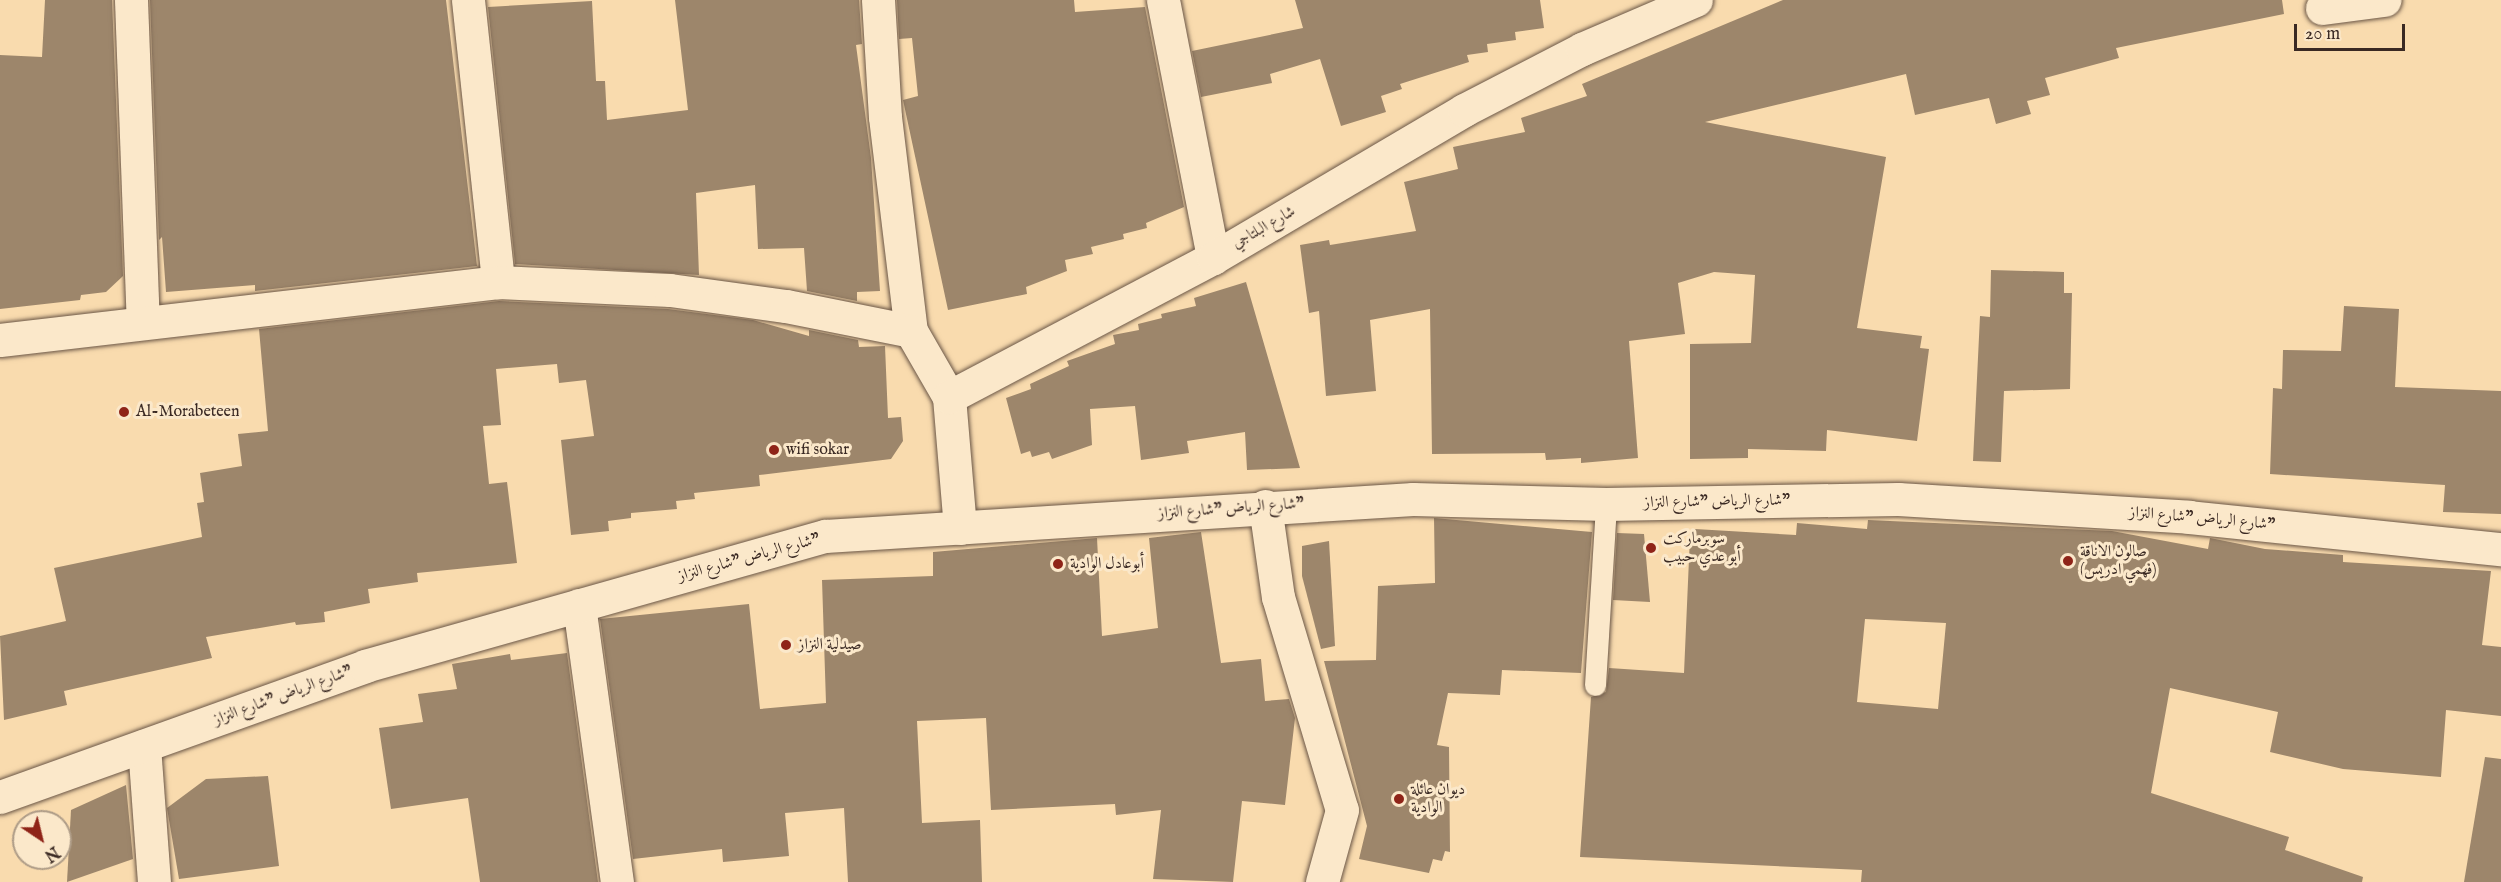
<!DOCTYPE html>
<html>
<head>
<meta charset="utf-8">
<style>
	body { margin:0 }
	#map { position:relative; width:2501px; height:882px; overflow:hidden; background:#f9dbae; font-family:"IM FELL English",Amiri,serif }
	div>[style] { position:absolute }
	.building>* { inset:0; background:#9d866b }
	.roads { filter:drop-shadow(0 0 2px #6a5646) drop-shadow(0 0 2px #6a5646) }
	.lane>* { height:21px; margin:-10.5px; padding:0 10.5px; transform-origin:10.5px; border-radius:10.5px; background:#fbe8ca }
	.street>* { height:33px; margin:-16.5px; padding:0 16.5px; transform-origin:16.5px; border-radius:16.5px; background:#fbe8ca }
	.secondary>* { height:33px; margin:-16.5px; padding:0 16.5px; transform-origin:16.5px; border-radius:16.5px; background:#fbe8ca }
	.dots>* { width:16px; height:16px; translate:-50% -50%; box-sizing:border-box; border:3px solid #fbe8ca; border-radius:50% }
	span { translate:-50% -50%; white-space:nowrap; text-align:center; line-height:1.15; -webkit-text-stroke:6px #fbe8ca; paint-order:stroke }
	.street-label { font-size:16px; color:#3a2923 }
	.poi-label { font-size:16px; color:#3a2923 }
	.left { translate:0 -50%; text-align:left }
	.north { position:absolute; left:12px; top:810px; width:60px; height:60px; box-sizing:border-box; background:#fbe8ca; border:2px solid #ae9c87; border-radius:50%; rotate:145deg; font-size:16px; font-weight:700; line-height:24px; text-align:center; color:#3a2923 }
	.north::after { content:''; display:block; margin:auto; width:21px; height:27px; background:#8f2418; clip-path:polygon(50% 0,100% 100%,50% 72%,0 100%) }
	.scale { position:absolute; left:2294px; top:24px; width:111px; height:27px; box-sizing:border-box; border:3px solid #3a2923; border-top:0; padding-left:8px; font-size:18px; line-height:21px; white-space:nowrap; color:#3a2923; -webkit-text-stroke:4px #fbe8ca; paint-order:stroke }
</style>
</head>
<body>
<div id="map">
	<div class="building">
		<i style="clip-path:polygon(45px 0,112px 0,123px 276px,106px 292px,81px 295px,80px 300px,0 309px,0 55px,42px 57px)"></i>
		<i style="clip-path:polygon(150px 0,446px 0,477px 266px,255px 291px,255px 285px,166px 292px,162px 237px,159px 240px)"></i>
		<i style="clip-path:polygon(675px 0,859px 0,862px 44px,856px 45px,871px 158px,880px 291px,857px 292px,857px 301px,807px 291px,804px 248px,758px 249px,755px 185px,696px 193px,699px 275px,515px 264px,488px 7px,592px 1px,596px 81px,605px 81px,607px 120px,688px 110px)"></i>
		<i style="clip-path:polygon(897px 0,1074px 0,1075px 12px,1145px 7px,1184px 207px,1146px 223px,1147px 228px,1123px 234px,1124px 239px,1091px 247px,1093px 254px,1065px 260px,1067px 271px,1026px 287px,1027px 294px,948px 310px,903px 100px,918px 96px,912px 38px,899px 39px)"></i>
		<i style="clip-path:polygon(1295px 0,1540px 0,1544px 28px,1515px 32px,1516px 40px,1487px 44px,1488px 52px,1467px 55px,1469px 62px,1400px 84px,1402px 89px,1381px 96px,1386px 112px,1341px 126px,1320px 59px,1270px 74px,1272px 83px,1201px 97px,1192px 51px,1303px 28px)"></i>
		<i style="clip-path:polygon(1783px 0,2282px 0,2284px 14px,2116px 48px,2119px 58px,2045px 78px,2050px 95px,2027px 101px,2031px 114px,1996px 124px,1989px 98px,1915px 115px,1906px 74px,1705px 122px,1886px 157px,1857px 328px,1922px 336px,1920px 348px,1929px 349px,1917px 441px,1827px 430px,1826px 451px,1748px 449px,1748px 458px,1690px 459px,1690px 344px,1751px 343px,1755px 275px,1714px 272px,1678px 283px,1685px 334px,1629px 341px,1638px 458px,1581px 463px,1581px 458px,1546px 460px,1545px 453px,1432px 454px,1430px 309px,1370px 320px,1376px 391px,1326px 396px,1319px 311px,1309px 313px,1300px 245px,1329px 240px,1330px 245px,1416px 231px,1404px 182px,1458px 169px,1453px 147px,1525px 132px,1521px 118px,1587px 96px,1582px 84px)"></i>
		<i style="clip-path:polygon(1991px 270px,2064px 272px,2064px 293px,2072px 293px,2070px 389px,2004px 391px,2001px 462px,1973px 461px,1980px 316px,1990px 317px)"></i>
		<i style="clip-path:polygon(1246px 282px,1300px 468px,1247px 470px,1245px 432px,1187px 441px,1189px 453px,1141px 460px,1135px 406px,1090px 409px,1092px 445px,1052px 459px,1049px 452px,1032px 457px,1030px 451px,1021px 454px,1006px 398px,1031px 389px,1030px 384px,1069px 366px,1067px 361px,1115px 344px,1113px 335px,1139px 330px,1138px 324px,1162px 318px,1161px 314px,1196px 306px,1194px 298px)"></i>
		<i style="clip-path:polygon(499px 301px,668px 309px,753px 320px,809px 336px,809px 330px,858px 340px,859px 347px,885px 346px,888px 418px,901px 417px,903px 441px,891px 459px,759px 475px,760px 486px,694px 493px,695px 499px,676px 501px,677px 509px,631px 513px,631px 518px,608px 521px,609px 531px,571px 535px,561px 440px,594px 436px,586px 380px,559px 383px,557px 364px,496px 369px,501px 425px,483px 426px,489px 484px,507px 482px,517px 563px,417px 573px,418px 582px,368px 589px,370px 603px,324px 612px,325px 622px,296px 625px,295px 622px,206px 637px,212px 658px,64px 691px,67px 705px,4px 720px,0 636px,66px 621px,54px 568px,202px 537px,197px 503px,204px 502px,200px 473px,242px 466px,238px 434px,268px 431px,259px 329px)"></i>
		<i style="clip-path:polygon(2344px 306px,2399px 309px,2395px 387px,2501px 391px,2501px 514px,2443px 512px,2445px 485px,2270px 474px,2273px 388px,2282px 389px,2283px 350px,2341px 351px)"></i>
		<i style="clip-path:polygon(1434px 518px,1592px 532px,1581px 673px,1502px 670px,1500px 695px,1448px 693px,1437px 745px,1449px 747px,1450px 852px,1445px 851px,1442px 861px,1433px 859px,1429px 873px,1359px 859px,1367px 826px,1324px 661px,1376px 660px,1378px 586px,1435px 583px)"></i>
		<i style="clip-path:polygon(evenodd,1868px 520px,2112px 531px,2208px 549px,2210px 538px,2265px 549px,2343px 555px,2343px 562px,2491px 571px,2482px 645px,2501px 647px,2501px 716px,2446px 710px,2441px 777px,2343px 769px,2270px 752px,2278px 712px,2170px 688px,2151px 793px,2289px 837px,2285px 850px,2363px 877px,2362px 882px,1861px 882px,1862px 870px,1580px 857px,1591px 697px,1606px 692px,1609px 668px,1684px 673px,1690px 536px,1695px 537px,1695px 529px,1796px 535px,1797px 523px,1867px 529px,1868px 520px,1865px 619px,1946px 623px,1938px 709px,1857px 702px,1865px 619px)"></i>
		<i style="clip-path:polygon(1201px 532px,1221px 663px,1261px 659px,1265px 701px,1289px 699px,1295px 718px,1285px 805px,1242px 801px,1233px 882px,1153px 879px,1161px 810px,1116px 815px,1115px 804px,991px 810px,986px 718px,917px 721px,922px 823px,980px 820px,982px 882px,848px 882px,844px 808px,785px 813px,789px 856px,723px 862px,722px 849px,633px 859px,600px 619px,749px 604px,760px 709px,826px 703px,822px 580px,933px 576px,933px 552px,1097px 538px,1102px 636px,1158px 628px,1149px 538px)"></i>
		<i style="clip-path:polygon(1617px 533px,1644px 534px,1650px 602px,1613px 600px)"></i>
		<i style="clip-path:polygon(1329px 541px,1335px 646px,1321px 649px,1302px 576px,1302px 546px)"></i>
		<i style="clip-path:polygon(567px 653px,598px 882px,480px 882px,468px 798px,391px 809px,379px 728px,423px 722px,418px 694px,457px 689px,452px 664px,510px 654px,511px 660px)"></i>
		<i style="clip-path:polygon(2485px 757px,2501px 759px,2501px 882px,2464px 882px)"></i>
		<i style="clip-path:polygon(268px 776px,279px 866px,179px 879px,167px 808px,206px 779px)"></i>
		<i style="clip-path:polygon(126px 785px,133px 859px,67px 882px,71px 810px)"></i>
	</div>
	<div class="roads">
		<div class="lane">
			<i style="left:1595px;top:685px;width:181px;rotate:-86.5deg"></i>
		</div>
		<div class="street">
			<i style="left:131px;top:0;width:321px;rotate:87.9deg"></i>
			<i style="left:468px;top:0;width:284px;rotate:83.9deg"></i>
			<i style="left:878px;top:0;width:117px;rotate:86.6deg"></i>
			<i style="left:885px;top:117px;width:216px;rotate:83.1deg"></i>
			<i style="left:1163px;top:0;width:263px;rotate:79deg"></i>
			<i style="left:2322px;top:8px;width:63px;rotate:-7.4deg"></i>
			<i style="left:0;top:340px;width:501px;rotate:-6.64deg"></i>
			<i style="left:498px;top:282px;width:172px;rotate:2.7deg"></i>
			<i style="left:670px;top:290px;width:117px;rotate:7.9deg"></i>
			<i style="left:786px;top:306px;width:127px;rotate:11.3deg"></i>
			<i style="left:911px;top:331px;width:76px;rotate:60.1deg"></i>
			<i style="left:1265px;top:506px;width:92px;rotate:81.9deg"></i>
			<i style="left:1278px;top:597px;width:222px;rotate:73.3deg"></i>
			<i style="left:1342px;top:810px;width:75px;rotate:105.5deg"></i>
			<i style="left:960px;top:528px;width:131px;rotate:-94.8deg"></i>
			<i style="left:949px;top:397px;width:298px;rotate:-27.8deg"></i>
			<i style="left:1213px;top:258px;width:291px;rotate:-30.5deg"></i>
			<i style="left:1464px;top:110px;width:133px;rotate:-27.3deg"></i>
			<i style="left:1582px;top:49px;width:124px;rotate:-23.3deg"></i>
			<i style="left:579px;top:605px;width:280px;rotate:82.2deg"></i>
			<i style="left:144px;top:746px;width:136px;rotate:85.8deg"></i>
		</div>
		<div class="secondary">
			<i style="left:0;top:797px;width:388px;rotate:-19.7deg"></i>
			<i style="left:365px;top:666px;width:478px;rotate:-15.8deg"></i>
			<i style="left:825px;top:536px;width:589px;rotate:-3.6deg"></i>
			<i style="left:1413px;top:499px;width:193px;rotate:1.5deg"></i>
			<i style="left:1606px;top:504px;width:292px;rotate:-1deg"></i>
			<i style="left:1898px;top:499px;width:292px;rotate:3.5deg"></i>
			<i style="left:2189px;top:517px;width:314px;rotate:5.9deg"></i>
		</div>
	</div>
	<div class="dots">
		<i style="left:124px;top:412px;background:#8f2418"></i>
		<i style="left:774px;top:450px;background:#8f2418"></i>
		<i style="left:1651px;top:548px;background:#8f2418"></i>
		<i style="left:2068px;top:561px;background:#8f2418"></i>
		<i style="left:1058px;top:564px;background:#8f2418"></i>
		<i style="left:786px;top:645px;background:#8f2418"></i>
		<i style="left:1399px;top:799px;background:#8f2418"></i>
	</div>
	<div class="street-label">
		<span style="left:1264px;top:228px;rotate:-30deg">شارع البلتاجي</span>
		<span style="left:1717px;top:502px;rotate:-1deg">شارع الرياض "شارع النزاز"</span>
		<span style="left:1231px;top:509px;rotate:-4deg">شارع الرياض "شارع النزاز"</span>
		<span style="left:2202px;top:519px;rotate:5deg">شارع الرياض "شارع النزاز"</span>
		<span style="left:749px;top:558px;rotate:-15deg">شارع الرياض "شارع النزاز"</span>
		<span style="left:283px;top:696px;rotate:-20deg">شارع الرياض "شارع النزاز"</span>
	</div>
	<div class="poi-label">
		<span class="left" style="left:136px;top:412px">Al-Morabeteen</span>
		<span class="left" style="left:786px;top:450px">wifi sokar</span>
		<span class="left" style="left:1663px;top:548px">سوبرماركت<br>أبو عدي حبيب</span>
		<span class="left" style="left:2080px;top:561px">صالون الاناقة<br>(فهمي ادريس)</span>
		<span class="left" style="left:1070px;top:564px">أبوعادل الوادية</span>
		<span class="left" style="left:798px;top:645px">صيدلية النزاز</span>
		<span class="left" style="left:1411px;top:799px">ديوان عائلة<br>الوادية</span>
	</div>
	<div class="north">N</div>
	<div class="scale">20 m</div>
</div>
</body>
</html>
